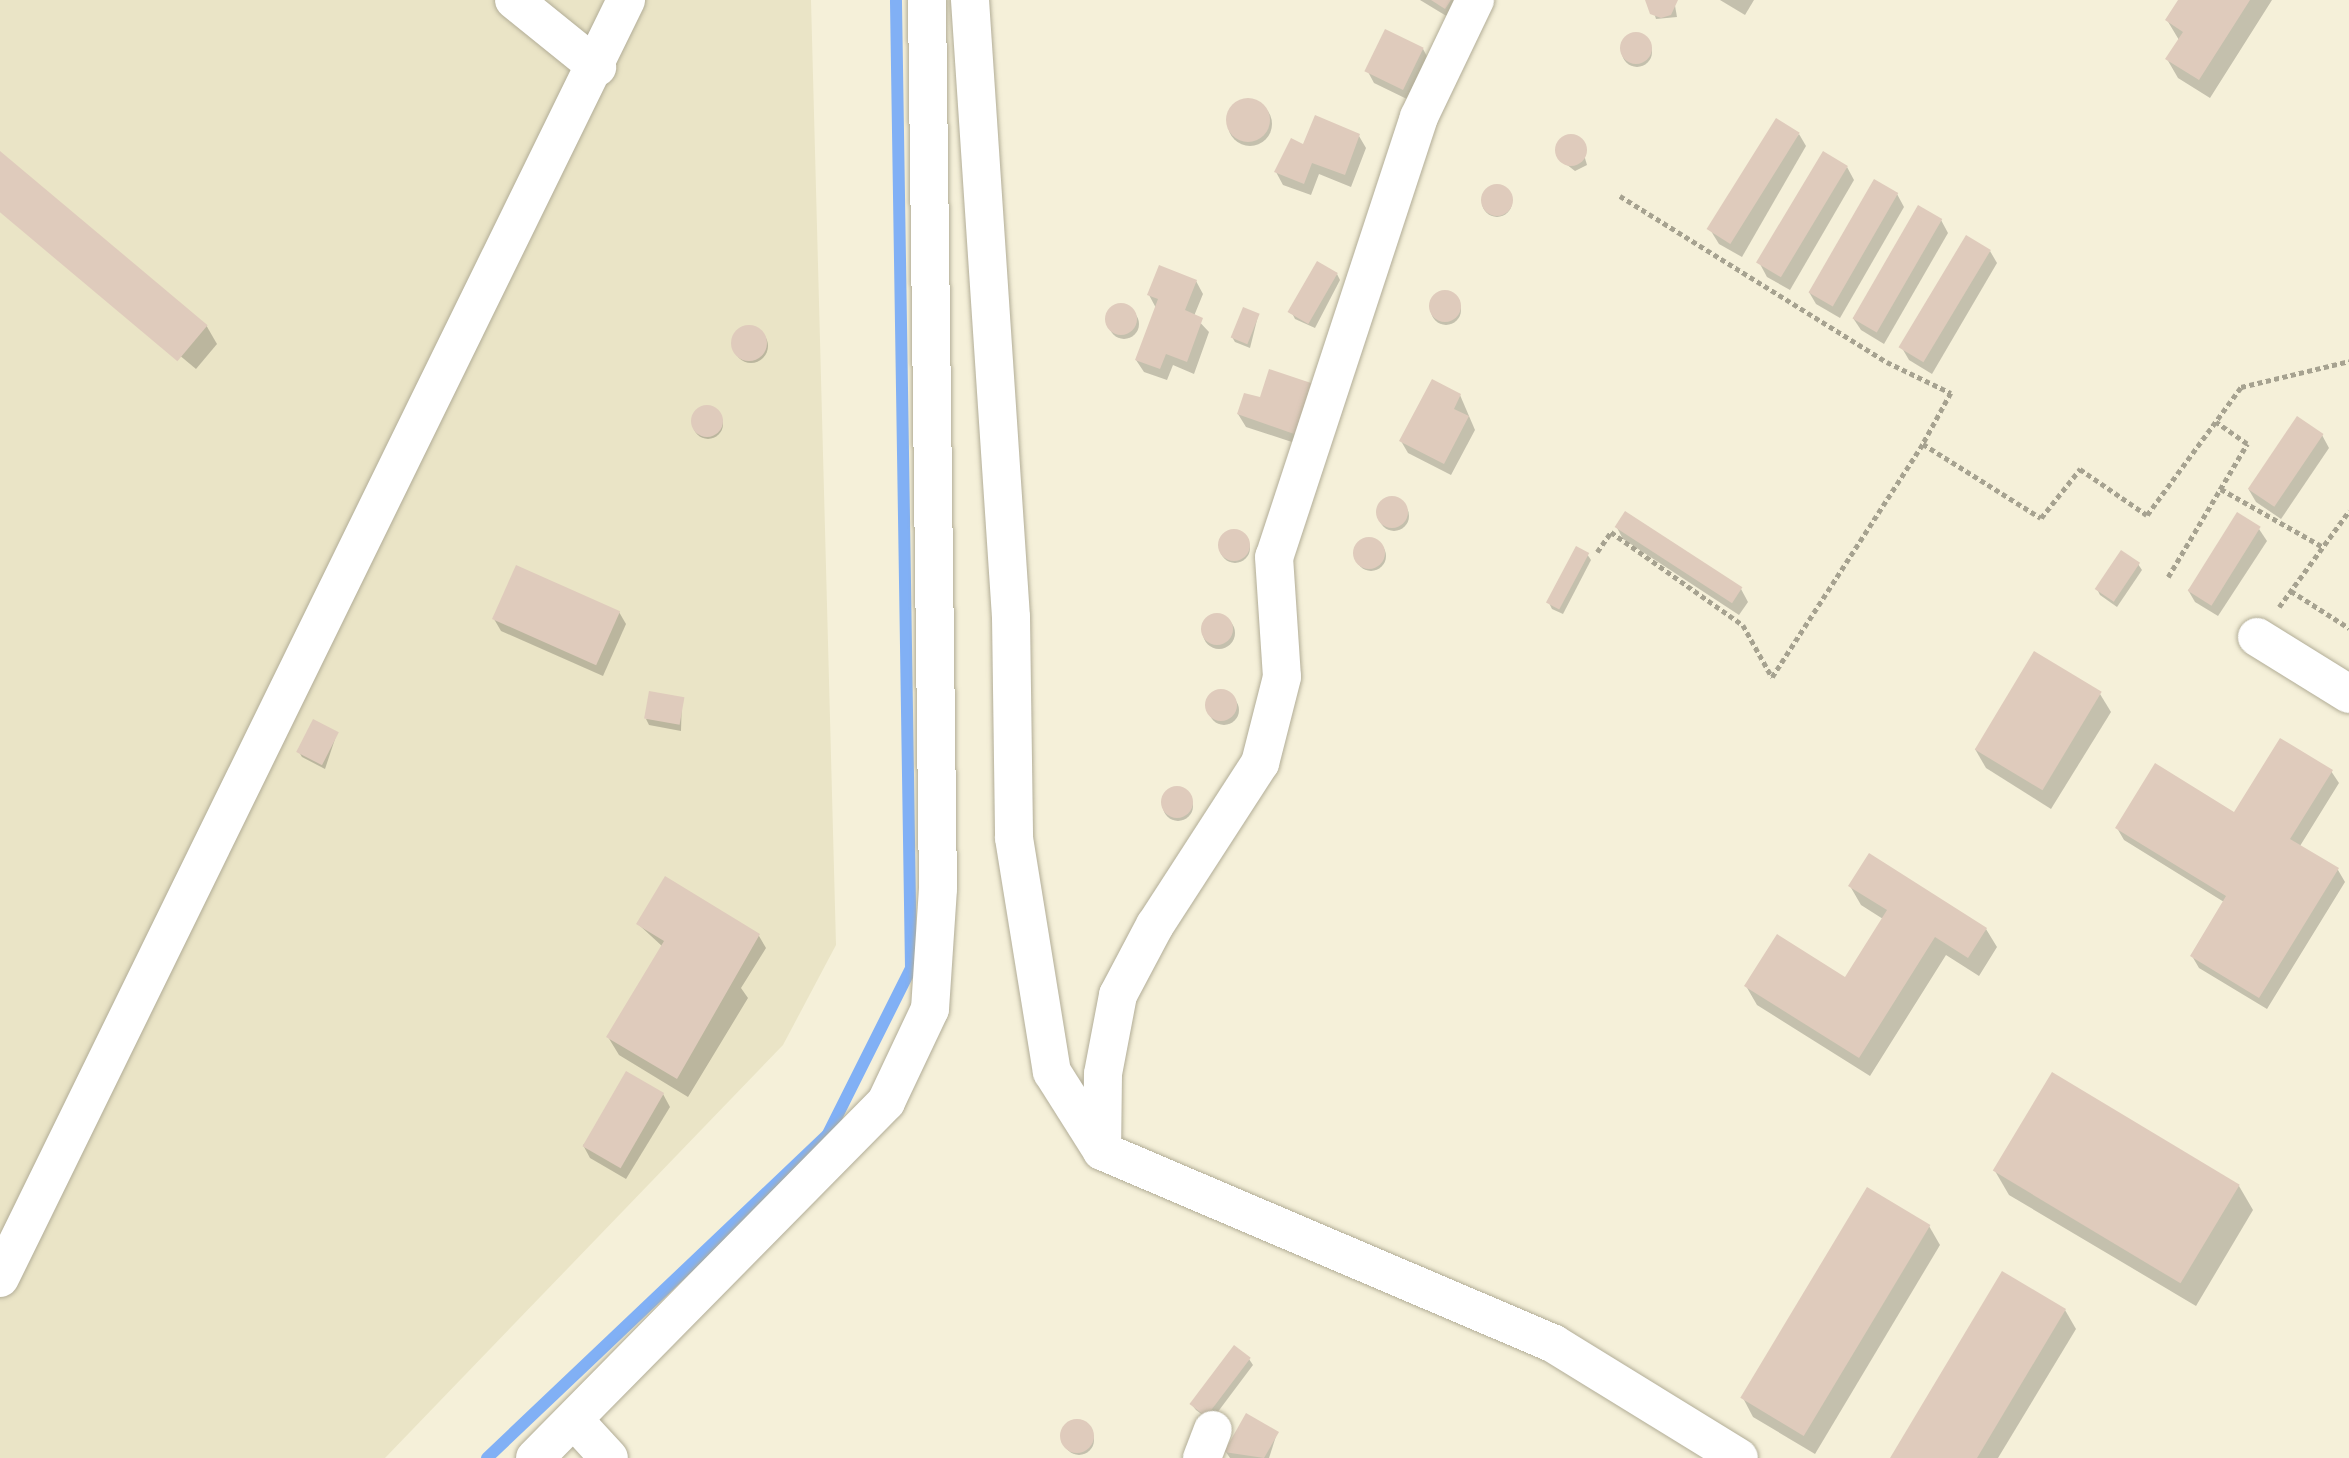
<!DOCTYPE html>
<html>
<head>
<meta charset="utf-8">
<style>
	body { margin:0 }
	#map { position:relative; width:2349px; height:1458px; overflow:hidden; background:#f5f0d9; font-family:"PT Sans Narrow",sans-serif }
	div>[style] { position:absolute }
	.built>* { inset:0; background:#eae4c6 }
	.shadow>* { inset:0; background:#0003 }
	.round { border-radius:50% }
	.stream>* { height:12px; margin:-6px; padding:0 6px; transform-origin:6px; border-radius:6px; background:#81b0f5 }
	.building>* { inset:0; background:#dfcbbc; transform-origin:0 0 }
	.path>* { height:4.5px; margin-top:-2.25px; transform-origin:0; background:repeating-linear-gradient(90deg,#a6a290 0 5px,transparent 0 8.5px) }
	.roads { filter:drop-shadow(0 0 2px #b2ad97) drop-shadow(0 0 2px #b2ad97) }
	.minor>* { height:38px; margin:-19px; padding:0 19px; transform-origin:19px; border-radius:19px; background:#fff }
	span { translate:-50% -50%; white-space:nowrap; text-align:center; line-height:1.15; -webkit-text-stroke:5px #fff; paint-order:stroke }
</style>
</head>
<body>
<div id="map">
	<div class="built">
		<i style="clip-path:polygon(0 0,811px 0,836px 945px,783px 1045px,385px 1458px,0 1458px)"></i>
	</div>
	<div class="shadow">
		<i style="clip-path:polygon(1420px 0,1466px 0,1453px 20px)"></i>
		<i style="clip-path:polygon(1650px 0,1674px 0,1677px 17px,1656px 19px)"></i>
		<i style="clip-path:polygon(1720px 0,1754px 0,1745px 15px)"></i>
		<i style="clip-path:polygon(2180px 0,2272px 0,2210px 98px,2178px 78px,2167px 59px,2179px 40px,2167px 20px)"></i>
		<i class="round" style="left:1622px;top:37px;width:30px;height:30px"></i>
		<i style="clip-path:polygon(1423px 49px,1430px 62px,1411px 101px,1374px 83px,1367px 70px)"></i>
		<i class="round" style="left:1228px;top:102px;width:44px;height:44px"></i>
		<i style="clip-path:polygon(1799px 134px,1806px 146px,1742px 257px,1719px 244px,1711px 231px)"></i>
		<i style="clip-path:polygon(1359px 136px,1366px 148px,1351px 187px,1319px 174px,1311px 195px,1283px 185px,1276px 172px,1304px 147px)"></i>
		<i style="clip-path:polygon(1579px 138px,1587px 165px,1575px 171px,1562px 161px,1559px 143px)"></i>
		<i style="clip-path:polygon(0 153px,206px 325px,217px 344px,196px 369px,0 206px)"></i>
		<i style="clip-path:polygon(1847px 167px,1854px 180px,1790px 290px,1767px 277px,1760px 264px)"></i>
		<i class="round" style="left:1482px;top:187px;width:30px;height:30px"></i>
		<i style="clip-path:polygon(1897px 194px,1904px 207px,1840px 318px,1816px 304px,1809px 292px)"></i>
		<i style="clip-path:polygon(1941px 220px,1948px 233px,1884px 344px,1861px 330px,1853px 318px)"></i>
		<i style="clip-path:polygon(1990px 251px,1997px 263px,1932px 374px,1909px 360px,1902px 348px)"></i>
		<i style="clip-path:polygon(1337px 274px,1340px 280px,1315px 328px,1295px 319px,1292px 313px)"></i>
		<i style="clip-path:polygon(1196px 281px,1203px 294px,1194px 316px,1209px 332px,1194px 374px,1173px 365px,1167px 380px,1144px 372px,1136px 360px,1156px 308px,1149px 295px)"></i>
		<i class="round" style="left:1431px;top:295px;width:30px;height:30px"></i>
		<i class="round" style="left:1109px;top:309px;width:30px;height:30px"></i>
		<i style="clip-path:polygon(1258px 316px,1250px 348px,1235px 342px,1232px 337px)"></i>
		<i class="round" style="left:734px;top:329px;width:34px;height:34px"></i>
		<i style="clip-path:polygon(1271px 371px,1304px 446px,1246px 427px,1238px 414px,1261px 400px)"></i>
		<i style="clip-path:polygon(1460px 395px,1475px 430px,1451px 475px,1408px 453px,1401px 441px)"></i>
		<i class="round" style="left:693px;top:409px;width:30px;height:30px"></i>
		<i style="clip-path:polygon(2322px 435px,2329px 448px,2281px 519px,2256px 502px,2249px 490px)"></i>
		<i class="round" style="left:1379px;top:501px;width:30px;height:30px"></i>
		<i style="clip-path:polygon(1616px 526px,1741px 589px,1748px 602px,1739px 615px,1623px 539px)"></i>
		<i style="clip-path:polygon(2259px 529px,2267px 541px,2218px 616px,2195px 602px,2188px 590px)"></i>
		<i class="round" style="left:1220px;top:533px;width:30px;height:30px"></i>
		<i class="round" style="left:1356px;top:541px;width:30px;height:30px"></i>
		<i style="clip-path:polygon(1587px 554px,1591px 560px,1563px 614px,1552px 609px,1549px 603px)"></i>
		<i style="clip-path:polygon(2138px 564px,2142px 570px,2117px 607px,2100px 595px,2097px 589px)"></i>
		<i style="clip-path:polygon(619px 612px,626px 624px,603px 676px,501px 631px,494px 619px)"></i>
		<i class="round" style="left:1203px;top:617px;width:32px;height:32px"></i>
		<i style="clip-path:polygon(2100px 694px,2111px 712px,2051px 809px,1986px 768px,1975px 749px)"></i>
		<i class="round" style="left:1209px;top:695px;width:30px;height:30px"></i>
		<i style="clip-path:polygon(682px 698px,681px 731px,649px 725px,646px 719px)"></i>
		<i style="clip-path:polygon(337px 733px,325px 769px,302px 757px,299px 752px)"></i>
		<i style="clip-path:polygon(2331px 771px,2339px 783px,2300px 846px,2338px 870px,2345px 882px,2267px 1009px,2199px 968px,2192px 956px,2224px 902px,2124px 840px,2117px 828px,2235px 814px)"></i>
		<i class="round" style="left:1163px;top:791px;width:30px;height:30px"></i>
		<i style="clip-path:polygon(1850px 886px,1986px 929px,1997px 947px,1979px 976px,1946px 955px,1870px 1076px,1757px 1005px,1746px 986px,1845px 979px,1883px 919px,1861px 905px)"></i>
		<i style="clip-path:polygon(638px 924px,759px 936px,766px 948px,741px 988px,748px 998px,688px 1097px,619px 1055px,608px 1037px,663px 947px)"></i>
		<i style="clip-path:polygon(663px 1094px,670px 1107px,626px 1179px,590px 1158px,583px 1145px)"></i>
		<i style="clip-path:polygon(1995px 1171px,2239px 1186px,2253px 1210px,2196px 1306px,2009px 1195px)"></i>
		<i style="clip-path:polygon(1929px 1226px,1940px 1245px,1815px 1454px,1753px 1417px,1743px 1398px)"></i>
		<i style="clip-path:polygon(2065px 1310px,2076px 1329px,1998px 1458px,1892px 1458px)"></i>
		<i style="clip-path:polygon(1249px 1359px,1253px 1365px,1211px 1421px,1196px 1410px,1192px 1405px)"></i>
		<i class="round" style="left:1064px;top:1425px;width:30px;height:30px"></i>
		<i style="clip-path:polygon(1277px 1433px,1269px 1458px,1230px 1458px,1226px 1452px)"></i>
	</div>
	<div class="stream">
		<i style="left:487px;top:1458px;width:470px;rotate:-43.5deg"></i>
		<i style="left:828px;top:1134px;width:186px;rotate:-63.4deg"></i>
		<i style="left:911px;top:968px;width:968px;rotate:-90.89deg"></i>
	</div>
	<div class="building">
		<i style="clip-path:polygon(1431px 0,1451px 0,1445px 9px)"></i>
		<i style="clip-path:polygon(1645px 0,1678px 0,1671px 15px,1661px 18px,1650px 14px)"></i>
		<i style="clip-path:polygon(2178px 0,2250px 0,2199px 80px,2165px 59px,2183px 32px,2165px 20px)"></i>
		<i style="left:1385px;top:29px;width:43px;height:47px;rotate:26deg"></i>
		<i class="round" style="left:1620px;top:32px;width:32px;height:32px"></i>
		<i class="round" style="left:1226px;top:98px;width:44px;height:44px"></i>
		<i style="clip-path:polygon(1315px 115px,1360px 134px,1345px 175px,1312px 163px,1304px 184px,1274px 172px,1291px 138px,1303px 144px)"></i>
		<i style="left:1776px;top:118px;width:28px;height:131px;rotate:32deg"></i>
		<i class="round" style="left:1555px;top:134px;width:32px;height:32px"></i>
		<i style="left:0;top:151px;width:271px;height:47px;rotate:40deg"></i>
		<i style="left:1823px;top:151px;width:29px;height:130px;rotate:31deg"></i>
		<i style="left:1874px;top:179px;width:28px;height:131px;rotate:30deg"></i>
		<i class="round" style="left:1481px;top:184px;width:32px;height:32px"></i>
		<i style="left:1918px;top:205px;width:28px;height:131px;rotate:30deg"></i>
		<i style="left:1966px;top:235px;width:29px;height:131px;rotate:31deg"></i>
		<i style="left:1317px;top:261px;width:24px;height:59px;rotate:30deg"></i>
		<i style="clip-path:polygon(1159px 265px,1197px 280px,1185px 310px,1203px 318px,1187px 362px,1166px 354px,1160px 369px,1135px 360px,1158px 299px,1147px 295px)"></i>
		<i class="round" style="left:1429px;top:290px;width:32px;height:32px"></i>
		<i class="round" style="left:1105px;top:303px;width:32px;height:32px"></i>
		<i style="left:1243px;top:307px;width:18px;height:33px;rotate:22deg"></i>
		<i class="round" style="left:731px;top:325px;width:36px;height:36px"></i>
		<i style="clip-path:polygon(1269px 369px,1314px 384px,1297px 435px,1237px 414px,1244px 393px,1260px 397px)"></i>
		<i style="clip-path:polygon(1432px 379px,1461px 394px,1454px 409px,1469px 416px,1444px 464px,1399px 441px)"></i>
		<i class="round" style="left:691px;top:405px;width:32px;height:32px"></i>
		<i style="left:2297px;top:416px;width:32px;height:88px;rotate:34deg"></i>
		<i class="round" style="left:1376px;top:496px;width:32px;height:32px"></i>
		<i style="left:1625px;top:511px;width:140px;height:19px;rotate:33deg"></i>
		<i style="left:2237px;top:512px;width:28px;height:93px;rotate:32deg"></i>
		<i class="round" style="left:1218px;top:529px;width:32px;height:32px"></i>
		<i class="round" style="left:1353px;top:537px;width:32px;height:32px"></i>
		<i style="left:1576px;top:546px;width:15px;height:64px;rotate:28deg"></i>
		<i style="left:2121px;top:550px;width:23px;height:47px;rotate:34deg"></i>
		<i style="left:516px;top:565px;width:114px;height:59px;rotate:24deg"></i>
		<i class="round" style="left:1201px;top:613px;width:32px;height:32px"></i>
		<i style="left:2034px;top:651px;width:79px;height:115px;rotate:31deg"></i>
		<i class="round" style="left:1205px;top:689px;width:32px;height:32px"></i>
		<i style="left:649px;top:691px;width:36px;height:28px;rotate:10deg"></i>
		<i style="left:313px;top:719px;width:29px;height:37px;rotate:27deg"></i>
		<i style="clip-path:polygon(2280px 738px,2333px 770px,2290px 839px,2339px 868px,2259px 998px,2190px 956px,2226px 896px,2115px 828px,2155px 763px,2234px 812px)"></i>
		<i class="round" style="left:1161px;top:786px;width:32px;height:32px"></i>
		<i style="clip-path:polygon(1869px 853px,1987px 928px,1968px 958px,1935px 937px,1859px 1058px,1744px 986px,1777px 934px,1845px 977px,1887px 910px,1848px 886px)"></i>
		<i style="clip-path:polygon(665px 876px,760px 934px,677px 1079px,606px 1037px,664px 941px,636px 924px)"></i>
		<i style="left:626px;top:1071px;width:44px;height:87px;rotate:30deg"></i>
		<i style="left:2052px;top:1072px;width:219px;height:115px;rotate:31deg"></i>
		<i style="left:1867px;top:1187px;width:74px;height:246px;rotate:31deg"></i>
		<i style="clip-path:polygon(2002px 1271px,2066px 1309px,1977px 1458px,1890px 1458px)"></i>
		<i style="left:1234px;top:1345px;width:21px;height:74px;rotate:37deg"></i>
		<i style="clip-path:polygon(1246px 1413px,1279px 1432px,1264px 1458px,1224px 1452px)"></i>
		<i class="round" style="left:1060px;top:1419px;width:34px;height:34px"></i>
	</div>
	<div class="path">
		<i style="left:1620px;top:196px;width:314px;rotate:31.9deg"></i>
		<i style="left:1887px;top:362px;width:71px;rotate:25.8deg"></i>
		<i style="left:1951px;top:393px;width:58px;rotate:118.8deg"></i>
		<i style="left:2221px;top:489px;width:117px;rotate:29.6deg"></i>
		<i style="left:1597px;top:552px;width:24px;rotate:-55deg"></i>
		<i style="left:1611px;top:532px;width:161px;rotate:35.2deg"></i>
		<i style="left:1743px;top:625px;width:60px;rotate:60.9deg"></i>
		<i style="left:1772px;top:677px;width:278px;rotate:-57.1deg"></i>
		<i style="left:1923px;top:444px;width:139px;rotate:32.1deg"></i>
		<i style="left:2041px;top:518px;width:63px;rotate:-51.5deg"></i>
		<i style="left:2080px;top:469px;width:81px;rotate:34.5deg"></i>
		<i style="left:2147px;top:515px;width:159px;rotate:-53.7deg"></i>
		<i style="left:2241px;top:387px;width:111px;rotate:-13.5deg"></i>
		<i style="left:2168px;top:577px;width:155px;rotate:-59.3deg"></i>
		<i style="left:2247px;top:444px;width:38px;rotate:-145deg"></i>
		<i style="left:2291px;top:591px;width:69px;rotate:32.5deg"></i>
		<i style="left:2279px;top:607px;width:119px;rotate:-53.9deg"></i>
	</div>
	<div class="roads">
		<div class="minor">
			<i style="left:514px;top:0;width:107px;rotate:38.9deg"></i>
			<i style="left:970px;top:0;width:618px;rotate:86.2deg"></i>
			<i style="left:1011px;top:617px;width:221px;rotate:89.2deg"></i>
			<i style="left:1014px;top:838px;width:237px;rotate:80.8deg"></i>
			<i style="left:1052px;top:1072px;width:93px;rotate:57.7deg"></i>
			<i style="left:1475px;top:0;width:130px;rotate:115.6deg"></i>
			<i style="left:1419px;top:117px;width:463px;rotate:108.2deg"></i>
			<i style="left:1274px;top:557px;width:120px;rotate:86.2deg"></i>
			<i style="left:1282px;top:677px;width:89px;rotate:104.3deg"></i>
			<i style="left:1260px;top:763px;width:193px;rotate:122.9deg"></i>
			<i style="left:1155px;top:925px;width:79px;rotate:117.9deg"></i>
			<i style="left:1118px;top:995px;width:80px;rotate:100.8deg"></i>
			<i style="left:1103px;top:1074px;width:77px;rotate:90.7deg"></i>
			<i style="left:1102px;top:1151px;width:491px;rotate:23.1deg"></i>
			<i style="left:1554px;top:1344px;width:217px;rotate:31.6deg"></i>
			<i style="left:2257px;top:637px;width:108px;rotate:31.8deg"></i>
			<i style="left:0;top:1278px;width:1423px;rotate:-63.9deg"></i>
			<i style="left:575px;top:1421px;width:50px;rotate:47.4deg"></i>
			<i style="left:535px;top:1458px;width:500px;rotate:-45.4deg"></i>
			<i style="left:886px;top:1102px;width:103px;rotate:-64.7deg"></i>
			<i style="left:930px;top:1009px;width:120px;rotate:-86.2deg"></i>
			<i style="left:938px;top:889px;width:889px;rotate:-90.71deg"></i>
			<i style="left:1202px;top:1458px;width:30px;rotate:-69deg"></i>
		</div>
	</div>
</div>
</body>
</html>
